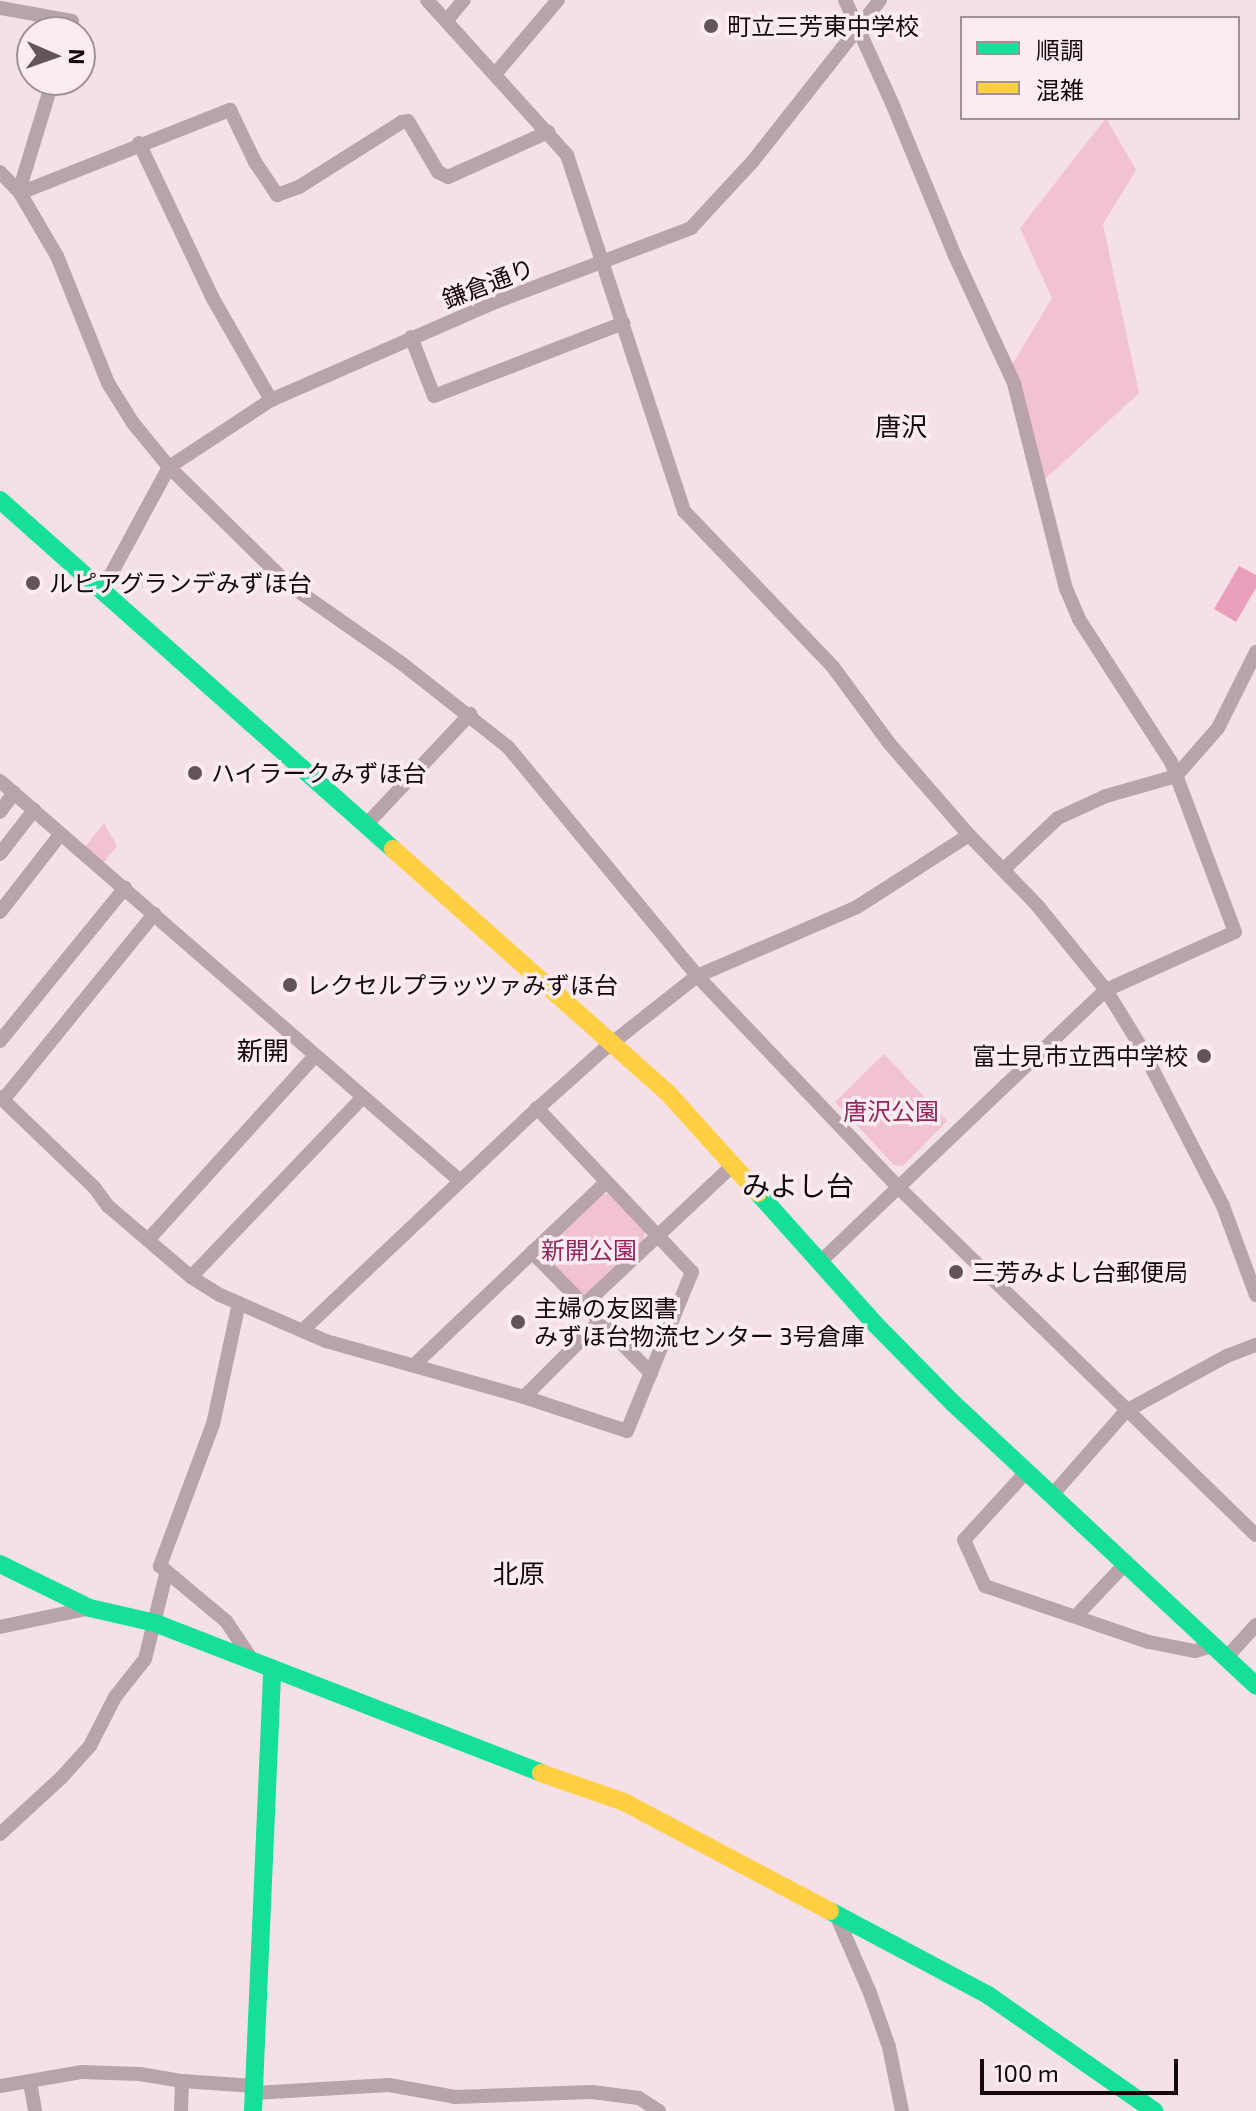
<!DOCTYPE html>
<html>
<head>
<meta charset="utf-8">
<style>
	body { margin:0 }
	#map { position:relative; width:1256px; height:2111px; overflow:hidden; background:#f5e0e7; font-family:"Exo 2","Noto Sans JP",sans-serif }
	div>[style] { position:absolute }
	.green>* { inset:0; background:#f0c2d2 }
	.water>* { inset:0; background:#e9a0bc }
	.street>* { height:14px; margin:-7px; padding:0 7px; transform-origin:7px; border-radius:7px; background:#b9a3ab }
	.fast>* { height:18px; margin:-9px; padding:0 9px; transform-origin:9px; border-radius:9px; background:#16e098 }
	.slow>* { height:18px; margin:-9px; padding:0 9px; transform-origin:9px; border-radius:9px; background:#ffcf43 }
	.dots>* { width:22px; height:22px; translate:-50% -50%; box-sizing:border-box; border:4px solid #fbecf1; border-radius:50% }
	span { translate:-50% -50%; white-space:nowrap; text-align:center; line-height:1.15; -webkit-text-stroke:7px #fbecf1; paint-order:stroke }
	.poi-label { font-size:24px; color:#14080c }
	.left { translate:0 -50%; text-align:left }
	.right { translate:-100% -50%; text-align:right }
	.street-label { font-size:24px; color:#14080c }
	.park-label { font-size:24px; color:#94245a }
	.neighbourhood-label { font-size:26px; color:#14080c }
	.quarter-label { font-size:28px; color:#14080c }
	.legend { position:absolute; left:960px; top:16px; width:280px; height:104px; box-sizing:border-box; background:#fbecf1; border:2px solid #9f9195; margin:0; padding:10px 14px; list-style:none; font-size:24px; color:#14080c }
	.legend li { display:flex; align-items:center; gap:16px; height:40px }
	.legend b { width:40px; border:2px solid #9f9195 }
	.north { position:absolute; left:16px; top:16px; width:80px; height:80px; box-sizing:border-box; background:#fbecf1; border:2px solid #9f9195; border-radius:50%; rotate:92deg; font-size:22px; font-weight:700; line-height:32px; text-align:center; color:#14080c }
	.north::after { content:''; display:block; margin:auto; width:28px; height:36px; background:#635459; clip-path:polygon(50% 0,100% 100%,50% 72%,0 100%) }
	.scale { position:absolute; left:980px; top:2059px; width:198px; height:36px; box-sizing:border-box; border:4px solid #14080c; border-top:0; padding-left:10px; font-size:24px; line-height:28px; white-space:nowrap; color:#14080c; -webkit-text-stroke:6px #fbecf1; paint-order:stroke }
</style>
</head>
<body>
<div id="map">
	<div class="green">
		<i style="clip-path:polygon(1106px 118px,1136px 170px,1103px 224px,1139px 393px,1044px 480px,1011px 367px,1052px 298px,1020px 228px)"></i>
		<i style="clip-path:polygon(104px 823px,117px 846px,104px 862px,85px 847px)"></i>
		<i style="clip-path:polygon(884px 1054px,947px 1121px,903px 1166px,894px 1165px,835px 1102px)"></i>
		<i style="clip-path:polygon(604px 1194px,610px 1194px,645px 1231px,644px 1239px,586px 1295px,580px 1295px,543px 1257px,544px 1250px)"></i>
	</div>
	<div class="water">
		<i style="clip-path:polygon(1239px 566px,1256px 575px,1256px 588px,1236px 622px,1214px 609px)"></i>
	</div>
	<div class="street">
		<i style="left:427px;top:0;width:209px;rotate:47.9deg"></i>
		<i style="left:567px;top:155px;width:375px;rotate:71.8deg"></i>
		<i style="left:684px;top:511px;width:216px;rotate:46.3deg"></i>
		<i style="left:833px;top:667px;width:94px;rotate:53.6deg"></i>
		<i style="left:889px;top:743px;width:122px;rotate:49deg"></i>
		<i style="left:969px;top:835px;width:98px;rotate:45.8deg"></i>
		<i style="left:1037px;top:905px;width:109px;rotate:50.9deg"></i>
		<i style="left:1106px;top:990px;width:67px;rotate:58.4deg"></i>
		<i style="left:1141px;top:1047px;width:179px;rotate:62.7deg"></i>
		<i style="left:1223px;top:1206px;width:95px;rotate:69.7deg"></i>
		<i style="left:0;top:8px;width:73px;rotate:10.2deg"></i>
		<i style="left:72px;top:21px;width:12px;rotate:110deg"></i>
		<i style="left:447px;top:20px;width:26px;rotate:-50deg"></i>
		<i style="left:496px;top:73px;width:96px;rotate:-49.7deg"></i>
		<i style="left:139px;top:143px;width:170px;rotate:64.6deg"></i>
		<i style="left:212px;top:297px;width:119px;rotate:60.2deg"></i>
		<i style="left:0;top:172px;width:29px;rotate:46deg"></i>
		<i style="left:20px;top:193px;width:73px;rotate:59.6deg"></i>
		<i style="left:57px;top:256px;width:137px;rotate:68.1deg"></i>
		<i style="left:108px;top:383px;width:47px;rotate:58deg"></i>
		<i style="left:133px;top:423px;width:57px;rotate:50.7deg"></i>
		<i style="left:169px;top:467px;width:167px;rotate:44.5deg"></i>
		<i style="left:288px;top:584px;width:136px;rotate:34.9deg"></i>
		<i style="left:400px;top:662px;width:137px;rotate:38.2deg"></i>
		<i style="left:508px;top:747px;width:301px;rotate:50.4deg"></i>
		<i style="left:700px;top:979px;width:287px;rotate:46.4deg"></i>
		<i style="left:898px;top:1187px;width:499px;rotate:44.2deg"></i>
		<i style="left:19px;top:191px;width:116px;rotate:-73deg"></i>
		<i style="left:20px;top:193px;width:226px;rotate:-21.6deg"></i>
		<i style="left:230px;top:110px;width:58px;rotate:64.3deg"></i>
		<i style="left:255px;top:162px;width:40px;rotate:56deg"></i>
		<i style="left:277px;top:195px;width:23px;rotate:-20deg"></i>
		<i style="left:299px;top:187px;width:122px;rotate:-32.3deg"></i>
		<i style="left:402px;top:122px;width:6px;rotate:-9deg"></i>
		<i style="left:408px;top:121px;width:59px;rotate:59.5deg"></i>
		<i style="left:438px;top:172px;width:11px;rotate:27deg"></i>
		<i style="left:448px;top:177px;width:110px;rotate:-24.2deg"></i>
		<i style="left:411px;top:337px;width:63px;rotate:68.7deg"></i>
		<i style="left:434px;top:396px;width:203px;rotate:-21.1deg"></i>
		<i style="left:103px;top:589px;width:139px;rotate:-61.6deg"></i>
		<i style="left:169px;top:467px;width:122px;rotate:-33.3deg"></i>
		<i style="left:271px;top:400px;width:242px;rotate:-23.6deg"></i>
		<i style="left:493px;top:303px;width:212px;rotate:-20.7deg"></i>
		<i style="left:691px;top:228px;width:91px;rotate:-47.2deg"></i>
		<i style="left:753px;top:161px;width:205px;rotate:-51.7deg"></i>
		<i style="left:0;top:781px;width:608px;rotate:41deg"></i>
		<i style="left:0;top:812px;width:24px;rotate:-54deg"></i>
		<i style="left:365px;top:826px;width:154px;rotate:-46.8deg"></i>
		<i style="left:0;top:854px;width:56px;rotate:-52.3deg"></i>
		<i style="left:1004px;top:869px;width:74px;rotate:-43.4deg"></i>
		<i style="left:1058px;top:818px;width:53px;rotate:-24.6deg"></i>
		<i style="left:1106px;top:796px;width:73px;rotate:-15.9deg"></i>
		<i style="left:1176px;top:776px;width:64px;rotate:-48.8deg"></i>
		<i style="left:1218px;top:728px;width:85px;rotate:-63.4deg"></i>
		<i style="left:0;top:912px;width:98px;rotate:-52.1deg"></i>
		<i style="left:0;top:1041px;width:198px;rotate:-50.8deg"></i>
		<i style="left:0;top:1097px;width:130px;rotate:43.8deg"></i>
		<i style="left:94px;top:1187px;width:24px;rotate:54deg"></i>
		<i style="left:108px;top:1206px;width:109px;rotate:40.5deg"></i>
		<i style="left:191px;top:1277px;width:34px;rotate:32deg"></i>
		<i style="left:220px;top:1295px;width:116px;rotate:23.5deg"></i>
		<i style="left:326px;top:1341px;width:206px;rotate:15.8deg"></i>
		<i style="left:524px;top:1397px;width:108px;rotate:18.3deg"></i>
		<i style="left:627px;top:1431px;width:172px;rotate:-67.8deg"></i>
		<i style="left:692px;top:1272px;width:226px;rotate:-133.4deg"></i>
		<i style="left:3px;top:1100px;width:240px;rotate:-50.9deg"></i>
		<i style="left:148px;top:1240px;width:248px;rotate:-47.8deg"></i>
		<i style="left:532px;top:1252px;width:170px;rotate:45.5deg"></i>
		<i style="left:820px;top:1262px;width:395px;rotate:-43.6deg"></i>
		<i style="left:1106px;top:990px;width:141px;rotate:-24.2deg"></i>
		<i style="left:1235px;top:932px;width:182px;rotate:-110.6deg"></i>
		<i style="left:1171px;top:762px;width:170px;rotate:-122.8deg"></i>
		<i style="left:1079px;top:619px;width:33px;rotate:-113deg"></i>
		<i style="left:1066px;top:589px;width:212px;rotate:-104.2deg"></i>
		<i style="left:1014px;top:383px;width:140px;rotate:-114.9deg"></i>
		<i style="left:955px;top:256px;width:165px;rotate:-112.4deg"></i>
		<i style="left:892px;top:103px;width:113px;rotate:-114.5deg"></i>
		<i style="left:191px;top:1277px;width:249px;rotate:-46.3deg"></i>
		<i style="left:239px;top:1303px;width:124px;rotate:102.1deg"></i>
		<i style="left:213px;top:1424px;width:152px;rotate:110.5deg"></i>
		<i style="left:160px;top:1566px;width:86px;rotate:39.8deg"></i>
		<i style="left:226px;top:1621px;width:47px;rotate:56.3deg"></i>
		<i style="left:584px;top:1305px;width:204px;rotate:-43.2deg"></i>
		<i style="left:303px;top:1330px;width:310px;rotate:-43.4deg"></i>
		<i style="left:528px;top:1117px;width:99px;rotate:-41.7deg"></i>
		<i style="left:602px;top:1051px;width:121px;rotate:-38.3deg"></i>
		<i style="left:697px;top:976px;width:174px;rotate:-23.3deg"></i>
		<i style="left:857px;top:907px;width:133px;rotate:-32.7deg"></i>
		<i style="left:414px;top:1365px;width:265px;rotate:-43.6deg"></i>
		<i style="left:524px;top:1397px;width:105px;rotate:-45deg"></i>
		<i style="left:1027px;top:1471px;width:93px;rotate:132.4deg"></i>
		<i style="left:964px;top:1540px;width:51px;rotate:65.5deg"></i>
		<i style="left:985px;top:1586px;width:173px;rotate:18.9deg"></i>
		<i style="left:1149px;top:1642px;width:47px;rotate:11.1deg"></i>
		<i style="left:1195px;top:1651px;width:19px;rotate:-16deg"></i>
		<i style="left:1053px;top:1494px;width:111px;rotate:-48.7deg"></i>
		<i style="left:1126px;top:1411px;width:115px;rotate:-28.6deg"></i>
		<i style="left:1227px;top:1356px;width:31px;rotate:-21deg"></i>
		<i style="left:1077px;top:1615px;width:71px;rotate:-46.7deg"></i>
		<i style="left:0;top:1627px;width:92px;rotate:-11.9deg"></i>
		<i style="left:1226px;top:1658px;width:45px;rotate:-47.7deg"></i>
		<i style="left:0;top:1834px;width:83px;rotate:-42.6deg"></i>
		<i style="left:61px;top:1778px;width:43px;rotate:-47.8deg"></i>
		<i style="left:90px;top:1746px;width:55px;rotate:-63deg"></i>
		<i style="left:115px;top:1697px;width:48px;rotate:-51.7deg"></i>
		<i style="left:145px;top:1659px;width:88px;rotate:-76.1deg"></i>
		<i style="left:836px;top:1915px;width:85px;rotate:66.4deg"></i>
		<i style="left:870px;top:1993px;width:57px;rotate:70.6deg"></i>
		<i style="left:889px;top:2047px;width:65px;rotate:78.5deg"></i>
		<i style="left:30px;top:2082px;width:29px;rotate:80deg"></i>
		<i style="left:0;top:2086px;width:82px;rotate:-9.8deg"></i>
		<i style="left:81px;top:2072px;width:59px;rotate:1.9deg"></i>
		<i style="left:140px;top:2074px;width:43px;rotate:9.5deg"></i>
		<i style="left:182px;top:2081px;width:72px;rotate:4deg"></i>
		<i style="left:254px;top:2093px;width:135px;rotate:-3.4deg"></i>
		<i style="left:389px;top:2085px;width:67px;rotate:10.3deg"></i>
		<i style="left:455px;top:2097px;width:137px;rotate:-2.1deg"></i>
		<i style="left:592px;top:2092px;width:47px;rotate:7.3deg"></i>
		<i style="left:639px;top:2098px;width:24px;rotate:33deg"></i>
		<i style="left:181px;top:2111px;width:30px;rotate:-88deg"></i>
	</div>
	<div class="fast">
		<i style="left:0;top:500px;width:526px;rotate:41.61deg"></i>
		<i style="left:758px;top:1193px;width:176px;rotate:48.2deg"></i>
		<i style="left:875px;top:1324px;width:112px;rotate:45.4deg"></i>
		<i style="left:954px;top:1404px;width:413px;rotate:43deg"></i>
		<i style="left:0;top:1564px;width:100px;rotate:26.1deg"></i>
		<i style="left:90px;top:1608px;width:67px;rotate:13deg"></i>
		<i style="left:155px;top:1623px;width:414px;rotate:21.2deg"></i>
		<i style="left:830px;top:1911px;width:179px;rotate:28deg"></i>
		<i style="left:988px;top:1995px;width:203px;rotate:34.9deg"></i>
		<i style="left:253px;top:2111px;width:443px;rotate:-87.5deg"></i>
	</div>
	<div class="slow">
		<i style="left:393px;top:849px;width:366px;rotate:41.6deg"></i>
		<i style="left:667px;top:1092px;width:136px;rotate:48deg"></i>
		<i style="left:541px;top:1773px;width:88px;rotate:19.3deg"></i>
		<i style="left:624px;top:1802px;width:233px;rotate:27.9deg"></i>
	</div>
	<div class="dots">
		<i style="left:711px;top:26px;background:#635459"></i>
		<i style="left:33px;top:583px;background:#635459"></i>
		<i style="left:195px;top:773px;background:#635459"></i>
		<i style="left:290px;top:985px;background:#635459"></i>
		<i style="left:1204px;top:1056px;background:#635459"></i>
		<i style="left:956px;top:1272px;background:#635459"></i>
		<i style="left:518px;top:1322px;background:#635459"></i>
	</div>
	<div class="poi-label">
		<span class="left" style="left:727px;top:26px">町立三芳東中学校</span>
		<span class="left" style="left:49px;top:583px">ルピアグランデみずほ台</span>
		<span class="left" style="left:211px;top:773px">ハイラークみずほ台</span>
		<span class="left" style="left:306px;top:985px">レクセルプラッツァみずほ台</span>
		<span class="right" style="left:1188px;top:1056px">富士見市立西中学校</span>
		<span class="left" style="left:972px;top:1272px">三芳みよし台郵便局</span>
		<span class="left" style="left:534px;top:1322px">主婦の友図書<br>みずほ台物流センター 3号倉庫</span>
	</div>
	<div class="street-label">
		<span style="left:488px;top:283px;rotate:-21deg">鎌倉通り</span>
	</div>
	<div class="park-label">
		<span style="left:891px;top:1111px">唐沢公園</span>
		<span style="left:589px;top:1250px">新開公園</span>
	</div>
	<div class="neighbourhood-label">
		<span style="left:901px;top:426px">唐沢</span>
		<span style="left:263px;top:1050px">新開</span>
		<span style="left:519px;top:1573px">北原</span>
	</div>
	<div class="quarter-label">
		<span style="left:798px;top:1185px">みよし台</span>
	</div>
	<ul class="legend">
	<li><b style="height:10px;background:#16e098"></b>順調</li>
	<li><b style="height:10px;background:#ffcf43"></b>混雑</li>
	</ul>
	<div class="north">N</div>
	<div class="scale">100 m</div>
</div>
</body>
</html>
